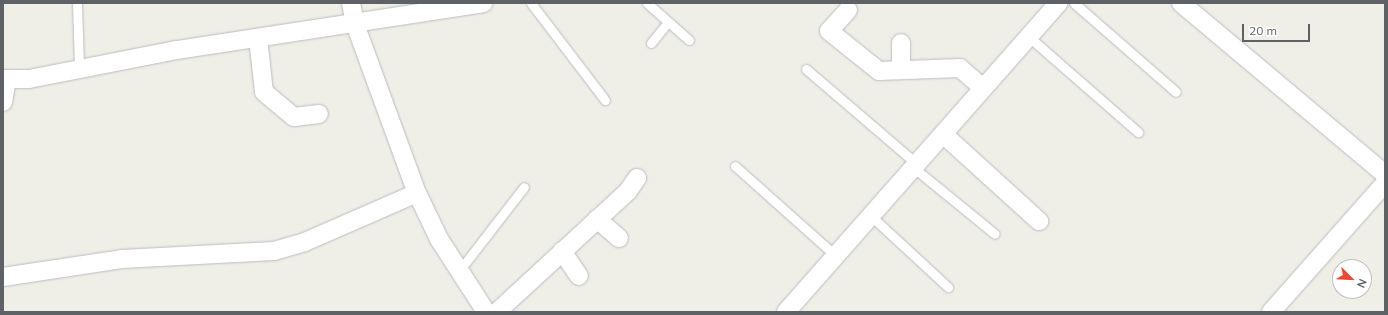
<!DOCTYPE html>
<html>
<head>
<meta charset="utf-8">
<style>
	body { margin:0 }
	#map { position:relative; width:1388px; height:315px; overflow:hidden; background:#f0efe7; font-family:Mulish,sans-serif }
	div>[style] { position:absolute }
	.roads { filter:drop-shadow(0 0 1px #b9bcc0) drop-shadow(0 0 1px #b9bcc0) }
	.lane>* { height:9px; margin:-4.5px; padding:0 4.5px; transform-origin:4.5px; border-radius:4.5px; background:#fff }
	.street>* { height:18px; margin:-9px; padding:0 9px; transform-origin:9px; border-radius:9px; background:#fff }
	span { translate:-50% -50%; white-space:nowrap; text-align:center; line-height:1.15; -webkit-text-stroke:3px #fff; paint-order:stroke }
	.frame { position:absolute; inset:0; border:4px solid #5e6267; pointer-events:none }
	.north { position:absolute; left:1332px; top:259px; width:40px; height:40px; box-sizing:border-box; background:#fff; border:1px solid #bfc0c2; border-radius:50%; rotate:114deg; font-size:11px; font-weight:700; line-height:16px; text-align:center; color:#5e6267 }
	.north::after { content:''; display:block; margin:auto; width:14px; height:18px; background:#e94834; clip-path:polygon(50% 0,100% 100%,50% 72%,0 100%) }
	.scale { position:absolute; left:1242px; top:24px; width:68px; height:18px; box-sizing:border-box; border:2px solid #5e6267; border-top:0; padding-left:5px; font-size:12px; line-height:14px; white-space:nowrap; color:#5e6267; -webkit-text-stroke:3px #fff; paint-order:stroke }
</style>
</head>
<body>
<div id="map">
	<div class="roads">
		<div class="lane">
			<i style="left:77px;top:3px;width:65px;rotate:88.2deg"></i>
			<i style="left:531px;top:3px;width:122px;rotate:52.7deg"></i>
			<i style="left:647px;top:3px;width:56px;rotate:41.4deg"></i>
			<i style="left:1074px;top:3px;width:135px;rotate:41.1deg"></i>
			<i style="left:1029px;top:37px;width:145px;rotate:41.1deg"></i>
			<i style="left:651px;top:43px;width:27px;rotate:-51deg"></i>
			<i style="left:806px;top:69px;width:146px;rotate:40.6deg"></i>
			<i style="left:735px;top:166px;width:135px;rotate:41.7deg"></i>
			<i style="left:914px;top:168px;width:104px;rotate:39.2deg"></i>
			<i style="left:871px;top:216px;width:105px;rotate:42.7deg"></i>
			<i style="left:459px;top:271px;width:106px;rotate:-52.3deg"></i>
		</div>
		<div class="street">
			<i style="left:351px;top:3px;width:21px;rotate:79deg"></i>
			<i style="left:355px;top:24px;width:180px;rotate:69.9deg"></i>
			<i style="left:417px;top:193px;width:51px;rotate:64.4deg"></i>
			<i style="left:439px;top:239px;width:87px;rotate:57.2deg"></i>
			<i style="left:1181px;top:3px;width:266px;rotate:40deg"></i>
			<i style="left:848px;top:10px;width:28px;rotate:132deg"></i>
			<i style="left:829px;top:31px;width:64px;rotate:38.7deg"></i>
			<i style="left:879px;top:71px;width:81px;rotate:-2.1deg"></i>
			<i style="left:960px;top:68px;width:30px;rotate:41deg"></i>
			<i style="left:258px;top:38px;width:54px;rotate:83.7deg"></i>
			<i style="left:264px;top:92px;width:39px;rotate:40deg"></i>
			<i style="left:294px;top:117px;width:25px;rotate:-7deg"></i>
			<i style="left:901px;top:43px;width:27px;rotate:90deg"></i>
			<i style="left:3px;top:79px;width:26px"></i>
			<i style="left:29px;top:79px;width:151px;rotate:-11.1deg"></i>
			<i style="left:177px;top:50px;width:310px;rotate:-8.7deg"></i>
			<i style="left:3px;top:102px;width:23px;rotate:-80deg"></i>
			<i style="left:943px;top:134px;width:130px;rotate:42.2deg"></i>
			<i style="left:597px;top:219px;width:29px;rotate:41deg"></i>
			<i style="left:562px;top:251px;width:30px;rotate:56deg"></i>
			<i style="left:3px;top:277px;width:120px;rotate:-8.6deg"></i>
			<i style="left:122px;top:259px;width:152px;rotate:-3deg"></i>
			<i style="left:274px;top:251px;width:32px;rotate:-16deg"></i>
			<i style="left:305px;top:242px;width:122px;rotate:-23.6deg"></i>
			<i style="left:497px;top:312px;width:178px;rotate:-42.7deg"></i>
			<i style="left:628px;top:191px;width:16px;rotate:-55deg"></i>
			<i style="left:786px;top:312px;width:412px;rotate:-48.6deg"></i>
			<i style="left:1271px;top:312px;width:172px;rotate:-48.5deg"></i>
		</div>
	</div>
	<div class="frame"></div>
	<div class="north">N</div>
	<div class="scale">20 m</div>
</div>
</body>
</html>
